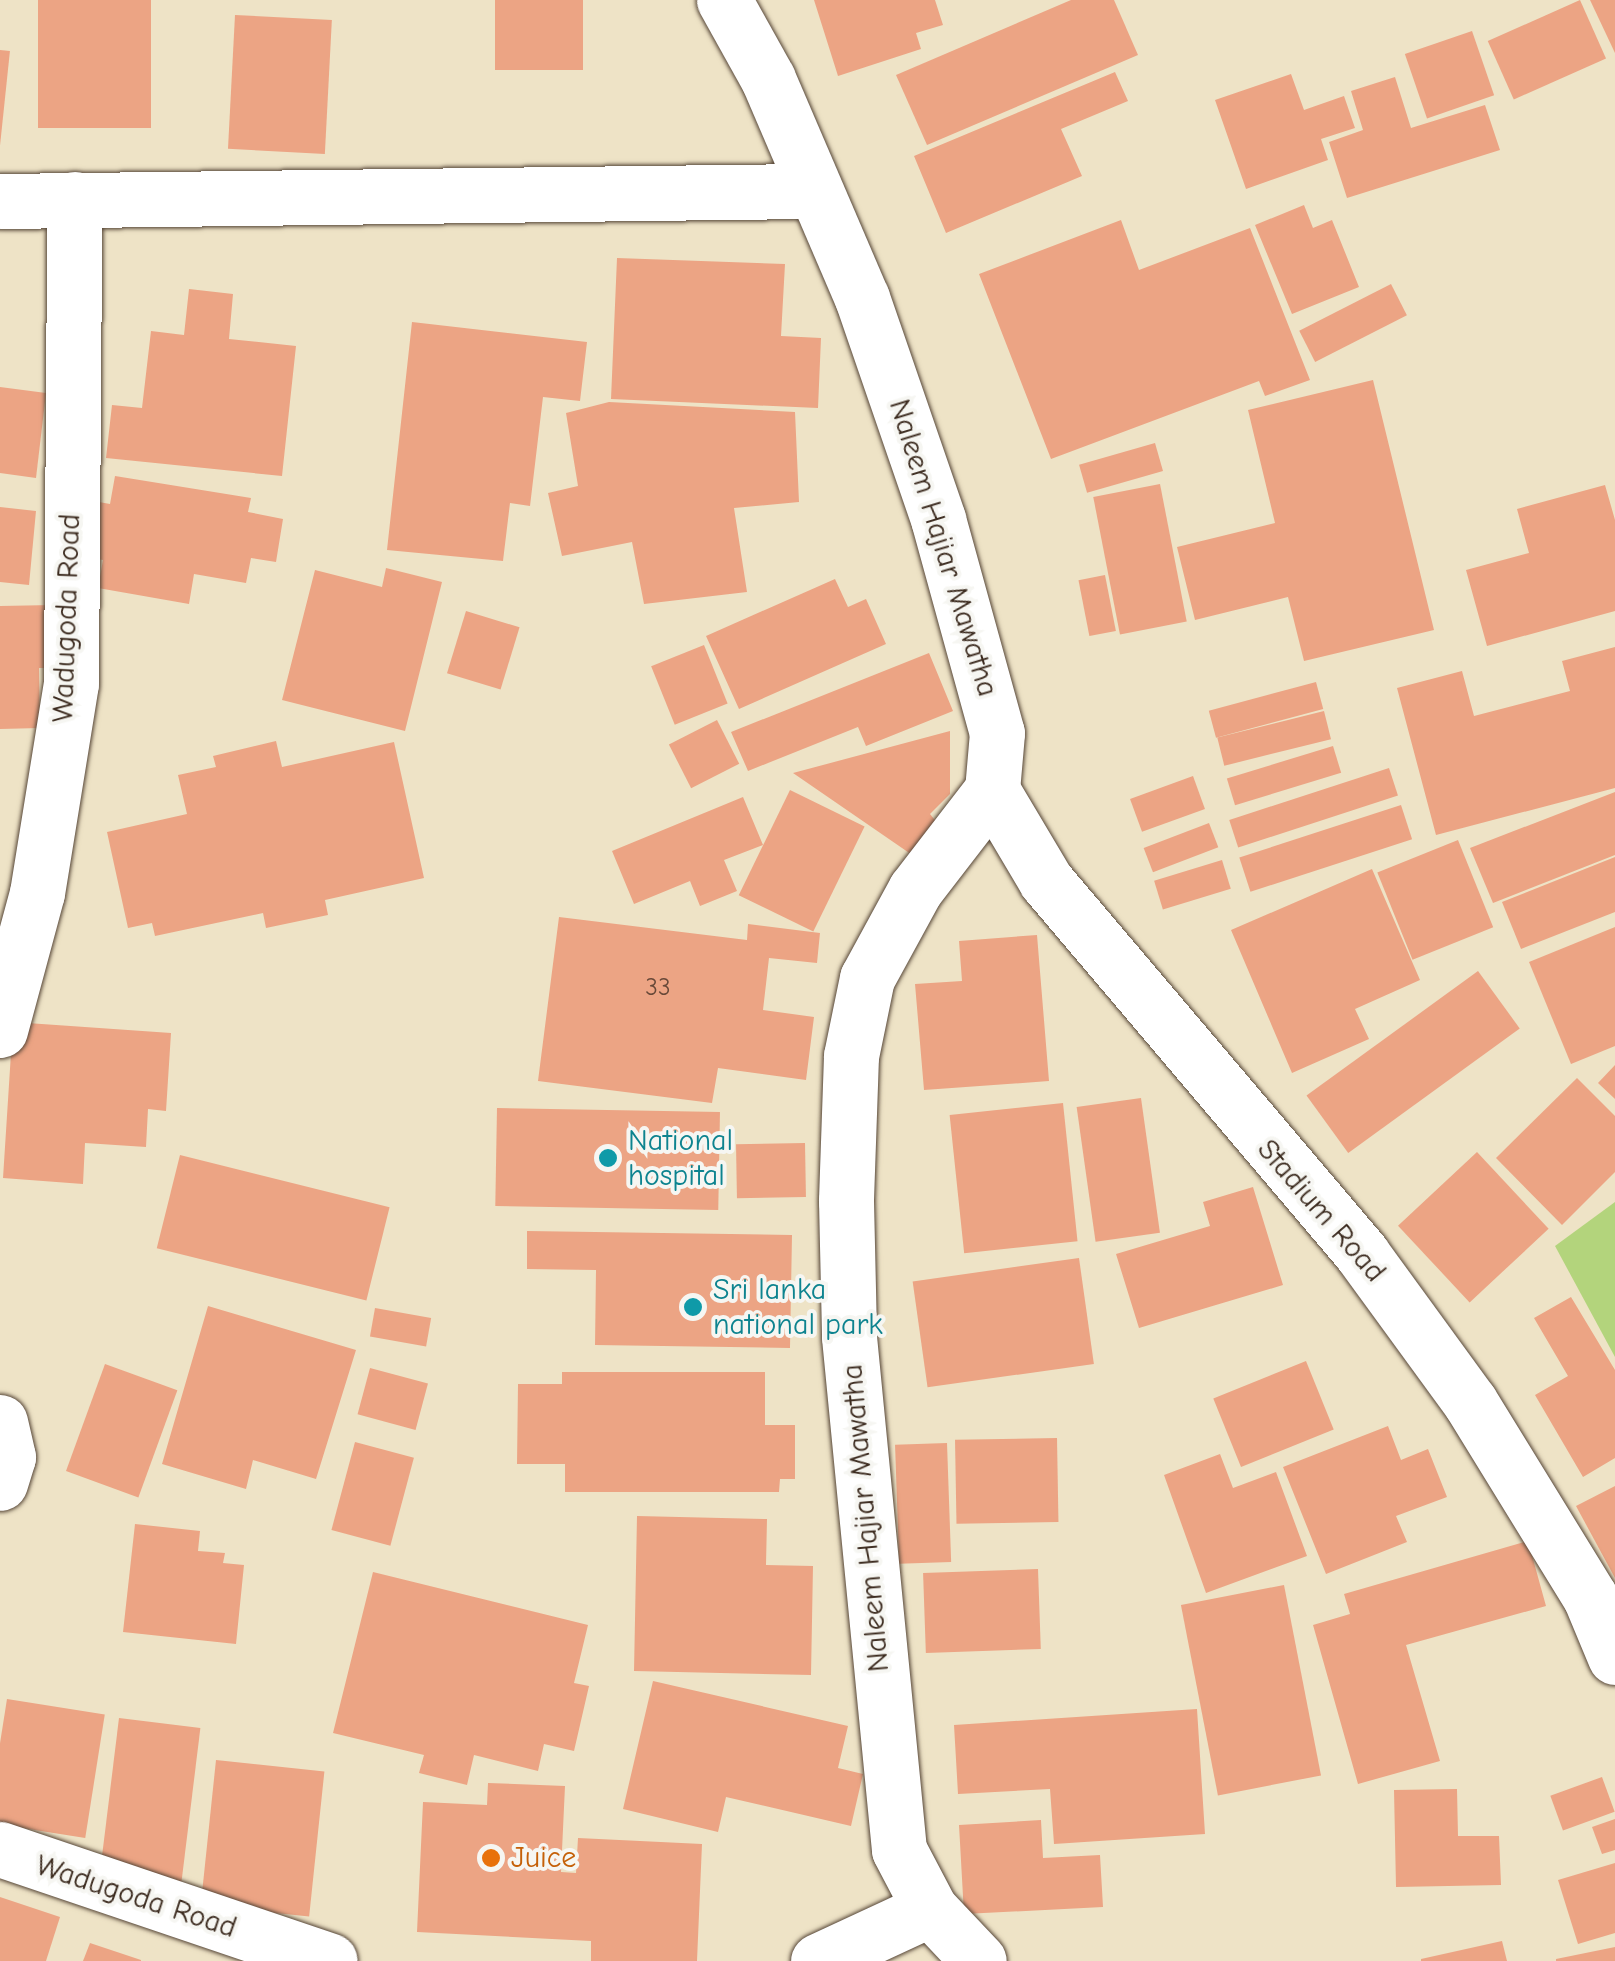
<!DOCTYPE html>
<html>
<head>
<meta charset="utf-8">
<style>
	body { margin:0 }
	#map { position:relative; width:1615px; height:1961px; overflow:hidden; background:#eee3c6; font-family:"Comic Neue",sans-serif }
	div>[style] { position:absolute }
	.green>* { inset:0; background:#b3d47c }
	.building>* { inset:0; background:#eca484; transform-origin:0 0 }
	.roads { filter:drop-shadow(0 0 2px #564637) drop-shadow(0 0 2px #564637) }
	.minor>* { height:55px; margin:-27.5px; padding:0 27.5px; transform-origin:27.5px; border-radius:27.5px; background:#fff }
	.dots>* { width:28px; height:28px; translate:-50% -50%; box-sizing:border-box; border:5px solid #f6f6f2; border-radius:50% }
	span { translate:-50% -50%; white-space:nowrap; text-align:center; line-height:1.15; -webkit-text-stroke:8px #f6f6f2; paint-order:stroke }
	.number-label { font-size:25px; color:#674838 }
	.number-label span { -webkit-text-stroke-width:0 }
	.street-label { font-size:30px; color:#3b2a1e }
	.culture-label { font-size:30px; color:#0d838f }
	.left { translate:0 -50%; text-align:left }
	.food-label { font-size:30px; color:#c56008 }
</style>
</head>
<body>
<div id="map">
	<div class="green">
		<i style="clip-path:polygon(1615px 1202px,1615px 1357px,1555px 1246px)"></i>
	</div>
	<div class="building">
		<i style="left:38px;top:0;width:113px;height:128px"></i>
		<i style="left:495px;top:0;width:88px;height:70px"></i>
		<i style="clip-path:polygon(814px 0,935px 0,943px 25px,916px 33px,921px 49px,838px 76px)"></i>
		<i style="clip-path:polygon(1071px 0,1114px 0,1138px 55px,927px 145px,896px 75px)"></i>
		<i style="left:1580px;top:0;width:64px;height:101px;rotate:66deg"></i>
		<i style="clip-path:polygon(1590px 0,1615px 0,1615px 53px)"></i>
		<i style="left:235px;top:15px;width:97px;height:134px;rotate:3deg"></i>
		<i style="left:1472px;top:31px;width:68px;height:71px;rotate:71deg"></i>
		<i style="left:0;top:50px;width:10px;height:120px;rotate:6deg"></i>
		<i style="clip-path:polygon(1115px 72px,1128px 101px,1061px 129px,1082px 176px,946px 233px,914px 156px)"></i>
		<i style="clip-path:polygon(1291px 74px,1304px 110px,1344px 96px,1355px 128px,1321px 139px,1328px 160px,1246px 189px,1215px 100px)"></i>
		<i style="clip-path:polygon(1395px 77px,1411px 128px,1485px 105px,1500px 150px,1347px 198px,1329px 142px,1363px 130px,1351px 91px)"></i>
		<i style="clip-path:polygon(1304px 205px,1313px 228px,1332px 220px,1359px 287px,1292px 314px,1255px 225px)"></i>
		<i style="clip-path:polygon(1121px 220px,1139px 270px,1250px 228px,1310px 380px,1265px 396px,1259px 381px,1051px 459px,979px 274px)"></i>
		<i style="clip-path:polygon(617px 258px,785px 264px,781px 336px,821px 338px,818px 408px,611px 399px)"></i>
		<i style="left:1391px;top:284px;width:35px;height:103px;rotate:63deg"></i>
		<i style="clip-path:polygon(189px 289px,233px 294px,229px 339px,296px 346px,282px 476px,106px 458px,112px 405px,142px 408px,151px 331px,184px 335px)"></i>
		<i style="clip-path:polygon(412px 322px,587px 342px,580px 401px,543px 397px,530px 506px,510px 503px,503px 561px,387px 550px)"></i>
		<i style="clip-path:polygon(1373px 380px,1434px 630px,1304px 661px,1288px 597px,1195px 620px,1177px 547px,1275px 523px,1248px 410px)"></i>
		<i style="clip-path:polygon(0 387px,46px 393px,36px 478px,0 473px)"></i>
		<i style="clip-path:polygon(609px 402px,795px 412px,799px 502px,734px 508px,747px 592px,644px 604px,632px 542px,562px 556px,548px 493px,578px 486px,566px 413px)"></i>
		<i style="left:1155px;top:443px;width:29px;height:79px;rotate:74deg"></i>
		<i style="clip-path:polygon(115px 476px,251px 498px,248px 512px,283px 519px,276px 562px,251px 558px,246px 583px,194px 574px,189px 604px,98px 588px,103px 560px,79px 556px,88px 500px,110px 504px)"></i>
		<i style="left:1160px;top:484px;width:140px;height:68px;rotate:79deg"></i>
		<i style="clip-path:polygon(1605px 485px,1615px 520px,1615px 611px,1487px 646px,1466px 570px,1529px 553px,1517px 509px)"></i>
		<i style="clip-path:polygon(0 507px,36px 511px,29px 585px,0 582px)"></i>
		<i style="clip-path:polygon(386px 568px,442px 582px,405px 731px,282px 700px,315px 570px,382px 587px)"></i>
		<i style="left:1105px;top:575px;width:57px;height:27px;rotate:79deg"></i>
		<i style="clip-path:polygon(835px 579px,848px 607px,866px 599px,886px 644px,739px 709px,706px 636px)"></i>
		<i style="clip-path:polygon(53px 605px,55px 668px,39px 668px,40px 728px,0 729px,0 606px)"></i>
		<i style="left:466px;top:611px;width:56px;height:65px;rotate:17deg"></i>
		<i style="left:704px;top:645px;width:63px;height:57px;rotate:68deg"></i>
		<i style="clip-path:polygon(1615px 647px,1615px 788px,1436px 835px,1397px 688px,1462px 671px,1474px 716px,1570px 691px,1562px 661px)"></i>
		<i style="clip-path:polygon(929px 653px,953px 711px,866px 746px,858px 727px,748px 771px,731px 732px)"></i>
		<i style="left:1316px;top:682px;width:28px;height:111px;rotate:75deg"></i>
		<i style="left:1324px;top:711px;width:29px;height:110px;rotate:76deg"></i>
		<i style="left:717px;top:720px;width:49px;height:54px;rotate:63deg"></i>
		<i style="clip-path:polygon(950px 731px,950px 794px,930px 814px,941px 828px,918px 859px,793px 773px)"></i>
		<i style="clip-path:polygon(276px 741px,282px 767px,394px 742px,424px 878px,325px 900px,328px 915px,266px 928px,263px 913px,155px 936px,152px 923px,128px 928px,107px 832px,187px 814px,178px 775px,216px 767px,213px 756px)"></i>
		<i style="left:1333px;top:746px;width:28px;height:111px;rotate:73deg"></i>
		<i style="left:1389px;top:768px;width:29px;height:168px;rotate:72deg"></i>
		<i style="left:1193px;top:776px;width:35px;height:67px;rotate:70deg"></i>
		<i style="left:790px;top:790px;width:83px;height:117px;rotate:26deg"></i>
		<i style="clip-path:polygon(1615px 792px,1615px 855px,1493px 903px,1470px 848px)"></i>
		<i style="clip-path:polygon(743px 797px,763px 845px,724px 860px,737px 891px,700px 906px,690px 881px,634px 904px,612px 851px)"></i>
		<i style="left:1401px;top:805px;width:36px;height:170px;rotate:72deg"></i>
		<i style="left:1209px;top:823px;width:26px;height:70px;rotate:69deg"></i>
		<i style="left:1458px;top:840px;width:94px;height:87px;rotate:68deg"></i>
		<i style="clip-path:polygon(1615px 857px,1615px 912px,1521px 949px,1502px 902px)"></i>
		<i style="left:1222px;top:860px;width:30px;height:71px;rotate:73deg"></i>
		<i style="clip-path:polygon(1372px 869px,1420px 980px,1355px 1009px,1369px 1039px,1292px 1073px,1231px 930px)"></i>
		<i style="clip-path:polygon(559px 917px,747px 940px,748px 924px,820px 933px,817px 963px,769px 958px,763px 1010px,814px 1017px,806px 1080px,718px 1068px,712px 1103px,538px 1081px)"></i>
		<i style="clip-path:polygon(1615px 927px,1615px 1046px,1571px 1064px,1529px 962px)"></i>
		<i style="clip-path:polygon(1037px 935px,1049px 1081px,924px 1090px,915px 984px,962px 981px,959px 941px)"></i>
		<i style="left:1478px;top:971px;width:71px;height:212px;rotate:54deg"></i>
		<i style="clip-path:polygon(13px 1022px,171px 1033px,166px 1111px,148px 1109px,146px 1147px,85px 1143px,83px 1184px,3px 1178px)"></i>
		<i style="clip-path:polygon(1615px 1065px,1615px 1099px,1598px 1083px)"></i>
		<i style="clip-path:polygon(1577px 1078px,1615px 1116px,1615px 1172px,1562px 1225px,1496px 1158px)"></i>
		<i style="left:1141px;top:1098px;width:136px;height:65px;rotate:82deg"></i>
		<i style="left:1063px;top:1103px;width:139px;height:114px;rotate:84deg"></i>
		<i style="left:497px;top:1108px;width:223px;height:98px;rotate:1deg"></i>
		<i style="left:805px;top:1143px;width:54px;height:69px;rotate:89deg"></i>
		<i style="left:1477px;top:1152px;width:105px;height:108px;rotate:47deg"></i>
		<i style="left:180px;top:1155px;width:216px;height:96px;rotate:14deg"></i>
		<i style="clip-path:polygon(1253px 1187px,1283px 1285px,1139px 1328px,1116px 1254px,1210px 1226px,1203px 1202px)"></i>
		<i style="clip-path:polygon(527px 1231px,792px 1235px,790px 1348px,595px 1345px,596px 1270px,527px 1269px)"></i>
		<i style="left:1079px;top:1258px;width:107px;height:168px;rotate:82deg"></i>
		<i style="clip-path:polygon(1571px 1297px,1615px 1370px,1615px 1458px,1583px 1477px,1535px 1395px,1568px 1376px,1534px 1318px)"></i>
		<i style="clip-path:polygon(208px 1306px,356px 1350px,316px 1479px,253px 1460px,246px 1489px,162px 1464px)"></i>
		<i style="left:375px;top:1308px;width:57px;height:29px;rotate:10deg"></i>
		<i style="left:1306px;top:1361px;width:74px;height:100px;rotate:68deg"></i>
		<i style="left:105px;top:1364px;width:77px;height:114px;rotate:20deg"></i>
		<i style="left:370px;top:1368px;width:60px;height:48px;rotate:15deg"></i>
		<i style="clip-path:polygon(562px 1372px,765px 1372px,765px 1425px,795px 1425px,795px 1479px,780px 1479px,779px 1492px,565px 1492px,565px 1464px,517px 1464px,518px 1384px,562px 1384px)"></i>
		<i style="clip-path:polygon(1388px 1426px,1401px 1460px,1428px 1449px,1447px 1497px,1396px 1516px,1407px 1542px,1326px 1574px,1283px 1467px)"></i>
		<i style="left:1057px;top:1438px;width:84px;height:102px;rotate:89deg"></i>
		<i style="left:355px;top:1442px;width:61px;height:91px;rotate:15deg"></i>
		<i style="left:947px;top:1443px;width:119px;height:52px;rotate:88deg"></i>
		<i style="clip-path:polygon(1220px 1454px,1233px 1488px,1276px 1472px,1307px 1556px,1206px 1593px,1164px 1475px)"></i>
		<i style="clip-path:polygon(1615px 1486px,1615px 1578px,1576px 1506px)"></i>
		<i style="clip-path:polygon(637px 1516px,767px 1519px,766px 1565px,813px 1566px,811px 1675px,634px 1671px)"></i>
		<i style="clip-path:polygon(135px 1524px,200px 1531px,198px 1551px,225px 1553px,223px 1563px,244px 1565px,236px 1644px,123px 1632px)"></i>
		<i style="clip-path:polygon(1528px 1541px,1546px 1606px,1406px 1645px,1440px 1761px,1358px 1784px,1313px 1625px,1350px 1614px,1344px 1594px)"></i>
		<i style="left:1038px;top:1569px;width:80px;height:115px;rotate:88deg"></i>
		<i style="clip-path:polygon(373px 1572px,588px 1625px,574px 1683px,589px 1686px,574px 1751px,544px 1744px,538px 1771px,474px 1755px,467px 1785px,419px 1773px,424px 1755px,333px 1733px)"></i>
		<i style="left:1284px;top:1585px;width:194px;height:105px;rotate:79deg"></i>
		<i style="clip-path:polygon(653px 1681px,848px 1726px,838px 1768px,863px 1774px,851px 1826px,726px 1797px,718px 1832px,623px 1809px)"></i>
		<i style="left:7px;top:1699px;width:99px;height:125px;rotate:9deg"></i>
		<i style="clip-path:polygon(1197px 1709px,1205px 1834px,1054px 1844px,1050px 1789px,958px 1794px,954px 1725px)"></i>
		<i style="left:119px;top:1718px;width:82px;height:157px;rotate:7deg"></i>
		<i style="left:216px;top:1760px;width:109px;height:146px;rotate:6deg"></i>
		<i style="left:1602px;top:1777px;width:37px;height:55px;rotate:70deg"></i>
		<i style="clip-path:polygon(488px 1783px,565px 1786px,561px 1872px,576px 1873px,578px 1838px,702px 1844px,697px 1961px,591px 1961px,591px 1941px,417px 1932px,423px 1802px,487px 1805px)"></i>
		<i style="clip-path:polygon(1457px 1789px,1458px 1836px,1499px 1836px,1501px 1885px,1396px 1887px,1394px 1790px)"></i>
		<i style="clip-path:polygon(1615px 1819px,1615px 1850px,1602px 1854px,1592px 1827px)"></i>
		<i style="clip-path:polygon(1041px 1820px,1043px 1858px,1100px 1855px,1103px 1907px,964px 1914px,959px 1825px)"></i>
		<i style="clip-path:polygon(1615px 1863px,1615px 1933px,1578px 1944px,1558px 1880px)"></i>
		<i style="clip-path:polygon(0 1897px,60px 1917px,46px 1961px,0 1961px)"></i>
		<i style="clip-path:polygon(1502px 1941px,1507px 1961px,1421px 1961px,1421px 1959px)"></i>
		<i style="clip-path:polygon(90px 1943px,141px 1960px,141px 1961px,83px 1961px)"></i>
		<i style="clip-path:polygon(1615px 1947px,1615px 1961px,1556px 1961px,1556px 1959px)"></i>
	</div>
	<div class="roads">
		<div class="minor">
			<i style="left:724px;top:0;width:90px;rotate:60.9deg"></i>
			<i style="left:768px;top:79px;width:238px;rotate:66.8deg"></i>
			<i style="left:862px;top:298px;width:234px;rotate:71deg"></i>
			<i style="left:938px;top:519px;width:222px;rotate:74.6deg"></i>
			<i style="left:997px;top:733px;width:57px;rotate:95deg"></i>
			<i style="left:992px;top:790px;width:126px;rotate:127.6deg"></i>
			<i style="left:915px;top:890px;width:100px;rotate:118.6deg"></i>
			<i style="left:867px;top:978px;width:80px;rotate:101.6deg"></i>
			<i style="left:851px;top:1056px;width:145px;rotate:92deg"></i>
			<i style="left:846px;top:1201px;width:136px;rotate:88.7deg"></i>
			<i style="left:849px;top:1337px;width:515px;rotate:84.43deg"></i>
			<i style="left:899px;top:1850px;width:67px;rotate:62.3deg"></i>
			<i style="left:930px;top:1909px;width:71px;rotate:46.7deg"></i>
			<i style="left:0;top:201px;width:812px;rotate:-0.71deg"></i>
			<i style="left:992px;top:790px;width:106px;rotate:59.3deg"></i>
			<i style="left:1046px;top:881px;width:489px;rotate:49.7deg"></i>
			<i style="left:1362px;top:1254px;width:183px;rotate:53.9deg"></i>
			<i style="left:1470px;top:1402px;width:229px;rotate:58.4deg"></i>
			<i style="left:1590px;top:1597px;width:65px;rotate:67.4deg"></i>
			<i style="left:0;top:1030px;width:142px;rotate:-74.9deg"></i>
			<i style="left:37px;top:893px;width:213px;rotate:-80.8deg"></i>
			<i style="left:71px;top:683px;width:484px;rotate:-89.6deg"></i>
			<i style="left:0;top:1422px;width:36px;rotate:77deg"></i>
			<i style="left:8px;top:1457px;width:27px;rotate:107deg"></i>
			<i style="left:0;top:1849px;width:348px;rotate:18.7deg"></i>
			<i style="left:818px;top:1961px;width:123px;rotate:-24.9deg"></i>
		</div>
	</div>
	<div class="dots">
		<i style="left:608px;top:1158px;background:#0f9aa8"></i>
		<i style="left:693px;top:1307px;background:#0f9aa8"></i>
		<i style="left:491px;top:1858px;background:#e8710a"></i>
	</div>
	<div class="number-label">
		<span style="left:658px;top:987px">33</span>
	</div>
	<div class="street-label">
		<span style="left:943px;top:548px;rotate:73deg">Naleem Hajiar Mawatha</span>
		<span style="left:67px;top:618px;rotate:-88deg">Wadugoda Road</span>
		<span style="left:1321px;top:1211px;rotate:49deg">Stadium Road</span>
		<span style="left:866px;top:1518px;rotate:-95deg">Naleem Hajiar Mawatha</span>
		<span style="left:136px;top:1897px;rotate:18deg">Wadugoda Road</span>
	</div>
	<div class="culture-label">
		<span class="left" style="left:628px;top:1158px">National<br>hospital</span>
		<span class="left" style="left:713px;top:1307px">Sri lanka<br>national park</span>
	</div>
	<div class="food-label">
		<span class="left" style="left:511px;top:1858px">Juice</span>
	</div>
</div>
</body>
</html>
